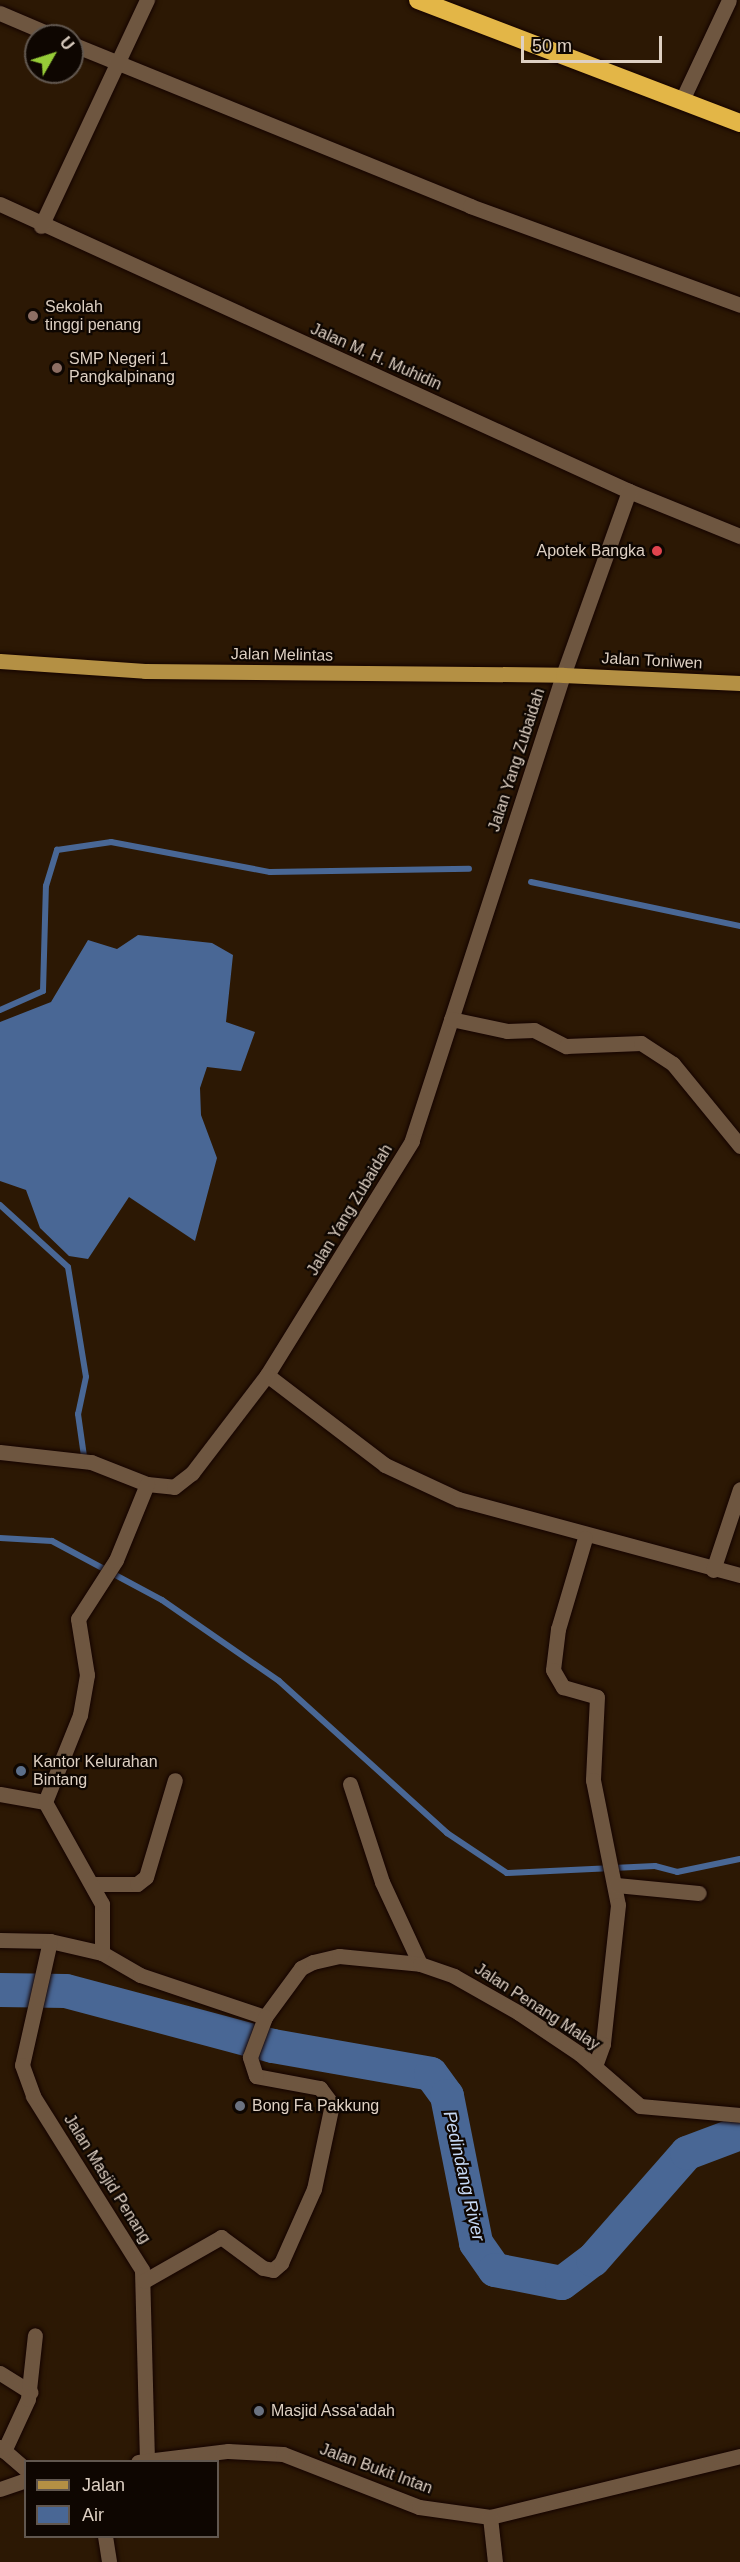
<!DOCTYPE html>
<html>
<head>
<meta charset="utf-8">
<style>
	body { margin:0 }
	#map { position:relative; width:740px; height:2562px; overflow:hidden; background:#2c1804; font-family:Arial,sans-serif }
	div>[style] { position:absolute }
	.water>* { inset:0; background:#496795 }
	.stream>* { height:6px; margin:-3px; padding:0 3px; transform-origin:3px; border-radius:3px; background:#496795 }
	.river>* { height:34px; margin:-17px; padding:0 17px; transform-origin:17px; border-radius:17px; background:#496795 }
	.roads { filter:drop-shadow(0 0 2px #140300) drop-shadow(0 0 2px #140300) }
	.minor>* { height:15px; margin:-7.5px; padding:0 7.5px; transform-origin:7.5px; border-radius:7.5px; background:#6e5640 }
	.major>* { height:15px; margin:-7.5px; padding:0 7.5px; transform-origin:7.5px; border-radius:7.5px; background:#b49044 }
	.highway>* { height:18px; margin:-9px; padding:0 9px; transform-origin:9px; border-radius:9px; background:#e3b647 }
	.dots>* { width:16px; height:16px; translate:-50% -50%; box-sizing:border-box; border:3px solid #0e0601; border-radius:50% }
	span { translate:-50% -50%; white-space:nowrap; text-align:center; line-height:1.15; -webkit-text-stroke:4.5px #0e0601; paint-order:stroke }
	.poi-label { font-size:16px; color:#ded0c3 }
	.left { translate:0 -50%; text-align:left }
	.right { translate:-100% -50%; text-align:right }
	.street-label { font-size:16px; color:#ded0c3 }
	.water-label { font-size:18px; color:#c6d9f5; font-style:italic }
	.legend { position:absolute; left:24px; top:2460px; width:195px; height:78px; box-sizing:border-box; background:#0e0601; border:2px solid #61574f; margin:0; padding:8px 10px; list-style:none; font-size:18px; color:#ded0c3 }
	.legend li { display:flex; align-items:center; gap:12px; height:30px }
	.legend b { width:30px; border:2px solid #61574f }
	.north { position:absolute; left:24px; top:24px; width:60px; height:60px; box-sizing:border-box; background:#0e0601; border:2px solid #61574f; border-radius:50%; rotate:51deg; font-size:16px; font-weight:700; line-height:24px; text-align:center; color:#ded0c3 }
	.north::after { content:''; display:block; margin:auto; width:21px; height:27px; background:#97cc38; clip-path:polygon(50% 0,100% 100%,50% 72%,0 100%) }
	.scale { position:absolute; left:521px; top:36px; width:141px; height:27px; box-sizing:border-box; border:3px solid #ded0c3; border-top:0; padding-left:8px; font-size:18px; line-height:21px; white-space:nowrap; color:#ded0c3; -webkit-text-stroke:4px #0e0601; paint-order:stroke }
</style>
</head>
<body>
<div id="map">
	<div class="water">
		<i style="clip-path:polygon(138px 935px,212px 943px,233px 955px,226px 1022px,255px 1032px,241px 1071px,207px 1067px,200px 1088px,201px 1115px,217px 1158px,195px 1241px,129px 1197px,88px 1259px,69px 1256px,40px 1228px,26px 1190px,0 1181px,0 1022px,51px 1002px,88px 940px,117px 949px)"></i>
	</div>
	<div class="stream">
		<i style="left:531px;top:882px;width:214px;rotate:11.9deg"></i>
		<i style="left:0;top:1010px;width:47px;rotate:-23.8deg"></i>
		<i style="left:43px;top:991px;width:105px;rotate:-88.4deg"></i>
		<i style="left:46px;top:886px;width:38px;rotate:-73deg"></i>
		<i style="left:57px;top:850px;width:55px;rotate:-8.4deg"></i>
		<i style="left:111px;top:842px;width:162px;rotate:10.7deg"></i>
		<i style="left:270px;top:872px;width:199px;rotate:-0.9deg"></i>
		<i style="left:0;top:1205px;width:92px;rotate:42.4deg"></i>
		<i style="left:68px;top:1267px;width:111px;rotate:80.7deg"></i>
		<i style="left:86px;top:1377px;width:38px;rotate:102deg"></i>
		<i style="left:78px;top:1414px;width:42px;rotate:81.9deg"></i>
		<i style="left:0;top:1538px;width:52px;rotate:3.3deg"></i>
		<i style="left:52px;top:1541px;width:125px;rotate:28.2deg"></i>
		<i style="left:162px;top:1600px;width:142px;rotate:34.7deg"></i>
		<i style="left:279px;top:1681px;width:227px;rotate:42.1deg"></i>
		<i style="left:447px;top:1833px;width:72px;rotate:33.7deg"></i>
		<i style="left:507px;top:1873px;width:148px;rotate:-2.7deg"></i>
		<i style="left:655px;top:1866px;width:23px;rotate:15deg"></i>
		<i style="left:677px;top:1872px;width:64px;rotate:-11.7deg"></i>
	</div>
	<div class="river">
		<i style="left:0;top:1990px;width:66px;rotate:0.9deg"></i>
		<i style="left:66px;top:1991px;width:214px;rotate:14.9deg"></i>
		<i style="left:273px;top:2046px;width:160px;rotate:10deg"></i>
		<i style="left:431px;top:2074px;width:27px;rotate:54deg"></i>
		<i style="left:447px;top:2096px;width:150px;rotate:78.8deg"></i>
		<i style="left:476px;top:2243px;width:33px;rotate:55deg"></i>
		<i style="left:495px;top:2270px;width:68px;rotate:11deg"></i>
		<i style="left:562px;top:2283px;width:39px;rotate:-37deg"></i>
		<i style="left:593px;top:2260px;width:142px;rotate:-48.7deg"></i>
		<i style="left:687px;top:2153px;width:57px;rotate:-20.7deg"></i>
	</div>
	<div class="roads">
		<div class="minor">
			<i style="left:0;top:13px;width:59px;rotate:23.1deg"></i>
			<i style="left:72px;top:44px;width:430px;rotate:22.1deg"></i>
			<i style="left:470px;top:206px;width:288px;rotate:20.1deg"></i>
			<i style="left:682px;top:100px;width:110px;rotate:-64.8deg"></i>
			<i style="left:0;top:204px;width:691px;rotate:24.53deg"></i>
			<i style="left:629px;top:491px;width:120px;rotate:22.1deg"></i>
			<i style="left:41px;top:226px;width:250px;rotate:-64.9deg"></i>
			<i style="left:629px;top:491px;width:195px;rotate:109.7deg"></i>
			<i style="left:563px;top:675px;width:490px;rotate:108deg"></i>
			<i style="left:412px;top:1141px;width:275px;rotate:121.8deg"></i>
			<i style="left:267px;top:1375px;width:148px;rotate:37.3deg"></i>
			<i style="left:385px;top:1465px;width:81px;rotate:25deg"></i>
			<i style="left:458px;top:1499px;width:292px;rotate:15.1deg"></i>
			<i style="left:451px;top:1019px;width:57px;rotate:12.1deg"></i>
			<i style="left:507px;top:1031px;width:27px;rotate:-2deg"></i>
			<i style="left:534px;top:1030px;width:36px;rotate:27deg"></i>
			<i style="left:566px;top:1046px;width:75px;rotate:-2.3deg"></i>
			<i style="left:641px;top:1043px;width:38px;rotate:33deg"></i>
			<i style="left:673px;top:1064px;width:106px;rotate:50.7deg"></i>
			<i style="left:0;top:1452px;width:92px;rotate:6.3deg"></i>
			<i style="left:91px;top:1462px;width:60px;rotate:21.4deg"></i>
			<i style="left:147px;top:1484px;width:27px;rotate:6deg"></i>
			<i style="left:174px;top:1487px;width:23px;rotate:-38deg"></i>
			<i style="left:192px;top:1473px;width:123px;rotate:-52.6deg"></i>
			<i style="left:585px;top:1538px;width:95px;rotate:106.5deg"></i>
			<i style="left:558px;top:1629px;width:41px;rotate:97deg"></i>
			<i style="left:553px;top:1670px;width:20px;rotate:60deg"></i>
			<i style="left:563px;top:1687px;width:35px;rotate:16deg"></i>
			<i style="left:597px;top:1697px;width:83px;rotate:92.8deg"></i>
			<i style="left:593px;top:1780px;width:127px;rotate:78.7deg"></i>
			<i style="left:618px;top:1905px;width:140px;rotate:96.2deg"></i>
			<i style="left:603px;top:2044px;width:23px;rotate:110deg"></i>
			<i style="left:713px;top:1570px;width:85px;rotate:-71.6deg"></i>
			<i style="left:350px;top:1784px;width:103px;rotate:71.9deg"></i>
			<i style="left:382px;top:1882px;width:90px;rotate:65.1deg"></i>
			<i style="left:0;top:1794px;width:46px;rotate:10.1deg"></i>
			<i style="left:94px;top:1884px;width:43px"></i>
			<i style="left:137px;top:1884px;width:11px;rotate:-38deg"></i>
			<i style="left:146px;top:1877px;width:101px;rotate:-73.4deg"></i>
			<i style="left:616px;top:1885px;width:83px;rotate:5.5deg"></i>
			<i style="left:0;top:1940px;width:50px;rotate:1.1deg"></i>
			<i style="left:50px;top:1941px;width:53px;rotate:13deg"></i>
			<i style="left:102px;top:1953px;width:44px;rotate:30.1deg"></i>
			<i style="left:140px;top:1975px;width:132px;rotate:18.6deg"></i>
			<i style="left:265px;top:2017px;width:61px;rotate:-53.7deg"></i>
			<i style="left:301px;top:1968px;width:13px;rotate:-27deg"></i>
			<i style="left:313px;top:1962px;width:27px;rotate:-13deg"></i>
			<i style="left:339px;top:1956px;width:81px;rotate:5.6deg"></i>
			<i style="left:420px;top:1964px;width:36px;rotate:19deg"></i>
			<i style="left:454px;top:1976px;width:75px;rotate:29.6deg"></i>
			<i style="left:519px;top:2013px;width:73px;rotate:33.9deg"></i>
			<i style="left:580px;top:2054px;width:79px;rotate:40.9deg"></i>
			<i style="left:640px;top:2106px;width:100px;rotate:5.1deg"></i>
			<i style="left:50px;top:1941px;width:127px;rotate:102.7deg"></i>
			<i style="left:22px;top:2065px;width:33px;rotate:70deg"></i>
			<i style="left:33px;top:2096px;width:205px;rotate:57.9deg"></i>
			<i style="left:142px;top:2270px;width:190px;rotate:88.5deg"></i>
			<i style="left:102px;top:1953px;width:49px;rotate:-90deg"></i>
			<i style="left:102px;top:1904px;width:117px;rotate:-119.2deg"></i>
			<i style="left:45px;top:1802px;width:94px;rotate:-68.1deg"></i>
			<i style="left:80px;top:1715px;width:41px;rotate:-80.1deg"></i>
			<i style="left:87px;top:1675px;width:57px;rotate:-99.1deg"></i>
			<i style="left:78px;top:1619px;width:70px;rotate:-57.2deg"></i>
			<i style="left:116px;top:1560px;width:82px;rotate:-67.8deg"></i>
			<i style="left:144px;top:2281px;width:89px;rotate:-29.7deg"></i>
			<i style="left:221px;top:2237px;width:52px;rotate:36.4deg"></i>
			<i style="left:263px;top:2268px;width:10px;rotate:11deg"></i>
			<i style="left:273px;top:2270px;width:11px;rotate:-41deg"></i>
			<i style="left:281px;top:2263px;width:81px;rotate:-66deg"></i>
			<i style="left:314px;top:2189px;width:87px;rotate:-78deg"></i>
			<i style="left:332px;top:2104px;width:20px;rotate:-127deg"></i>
			<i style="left:320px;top:2088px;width:65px;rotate:-169.4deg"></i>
			<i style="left:256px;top:2076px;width:20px;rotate:-108deg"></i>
			<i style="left:250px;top:2057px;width:43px;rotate:-69.4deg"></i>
			<i style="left:0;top:2373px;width:36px;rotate:32deg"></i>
			<i style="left:0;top:2447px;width:35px;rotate:41deg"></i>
			<i style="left:4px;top:2451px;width:57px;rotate:-65.2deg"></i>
			<i style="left:28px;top:2399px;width:64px;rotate:-83.8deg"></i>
			<i style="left:138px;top:2462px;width:91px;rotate:-7deg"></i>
			<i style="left:228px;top:2451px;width:55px;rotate:3.1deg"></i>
			<i style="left:283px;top:2454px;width:146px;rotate:21.3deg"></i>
			<i style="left:419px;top:2507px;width:72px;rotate:8deg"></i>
			<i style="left:490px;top:2517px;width:257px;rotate:-13.7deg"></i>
			<i style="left:0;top:2489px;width:28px;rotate:-19deg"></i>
			<i style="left:490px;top:2517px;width:45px;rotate:83.7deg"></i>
			<i style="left:105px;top:2536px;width:26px;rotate:81deg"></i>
		</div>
		<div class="major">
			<i style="left:0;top:661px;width:145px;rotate:3.9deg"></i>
			<i style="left:145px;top:671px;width:418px;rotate:0.5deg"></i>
			<i style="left:563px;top:675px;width:177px;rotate:2.6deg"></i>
		</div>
		<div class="highway">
			<i style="left:418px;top:0;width:345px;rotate:20.9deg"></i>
		</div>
	</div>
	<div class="dots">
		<i style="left:33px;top:316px;background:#8d6e63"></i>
		<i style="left:57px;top:368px;background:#8d6e63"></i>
		<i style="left:657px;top:551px;background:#e0444e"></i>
		<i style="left:21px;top:1771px;background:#5c6f8a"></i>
		<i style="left:240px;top:2106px;background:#6b7280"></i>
		<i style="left:259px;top:2411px;background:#6b7280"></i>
	</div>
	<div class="poi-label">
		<span class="left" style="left:45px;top:316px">Sekolah<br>tinggi penang</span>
		<span class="left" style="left:69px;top:368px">SMP Negeri 1<br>Pangkalpinang</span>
		<span class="right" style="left:645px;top:551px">Apotek Bangka</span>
		<span class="left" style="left:33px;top:1771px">Kantor Kelurahan<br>Bintang</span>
		<span class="left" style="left:252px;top:2106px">Bong Fa Pakkung</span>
		<span class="left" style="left:271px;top:2411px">Masjid Assa'adah</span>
	</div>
	<div class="street-label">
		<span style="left:376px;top:357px;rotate:24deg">Jalan M. H. Muhidin</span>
		<span style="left:282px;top:655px;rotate:1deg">Jalan Melintas</span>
		<span style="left:652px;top:661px;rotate:3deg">Jalan Toniwen</span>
		<span style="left:517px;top:760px;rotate:-72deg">Jalan Yang Zubaidah</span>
		<span style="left:350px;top:1210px;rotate:-59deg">Jalan Yang Zubaidah</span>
		<span style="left:537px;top:2007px;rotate:33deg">Jalan Penang Malay</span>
		<span style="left:107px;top:2179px;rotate:58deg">Jalan Masjid Penang</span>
		<span style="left:376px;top:2469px;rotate:20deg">Jalan Bukit Intan</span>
	</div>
	<div class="water-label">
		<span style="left:464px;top:2176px;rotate:77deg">Pedindang River</span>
	</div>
	<ul class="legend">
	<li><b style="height:8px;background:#b49044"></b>Jalan</li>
	<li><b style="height:16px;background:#496795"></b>Air</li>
	</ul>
	<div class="north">U</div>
	<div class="scale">50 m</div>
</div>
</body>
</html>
